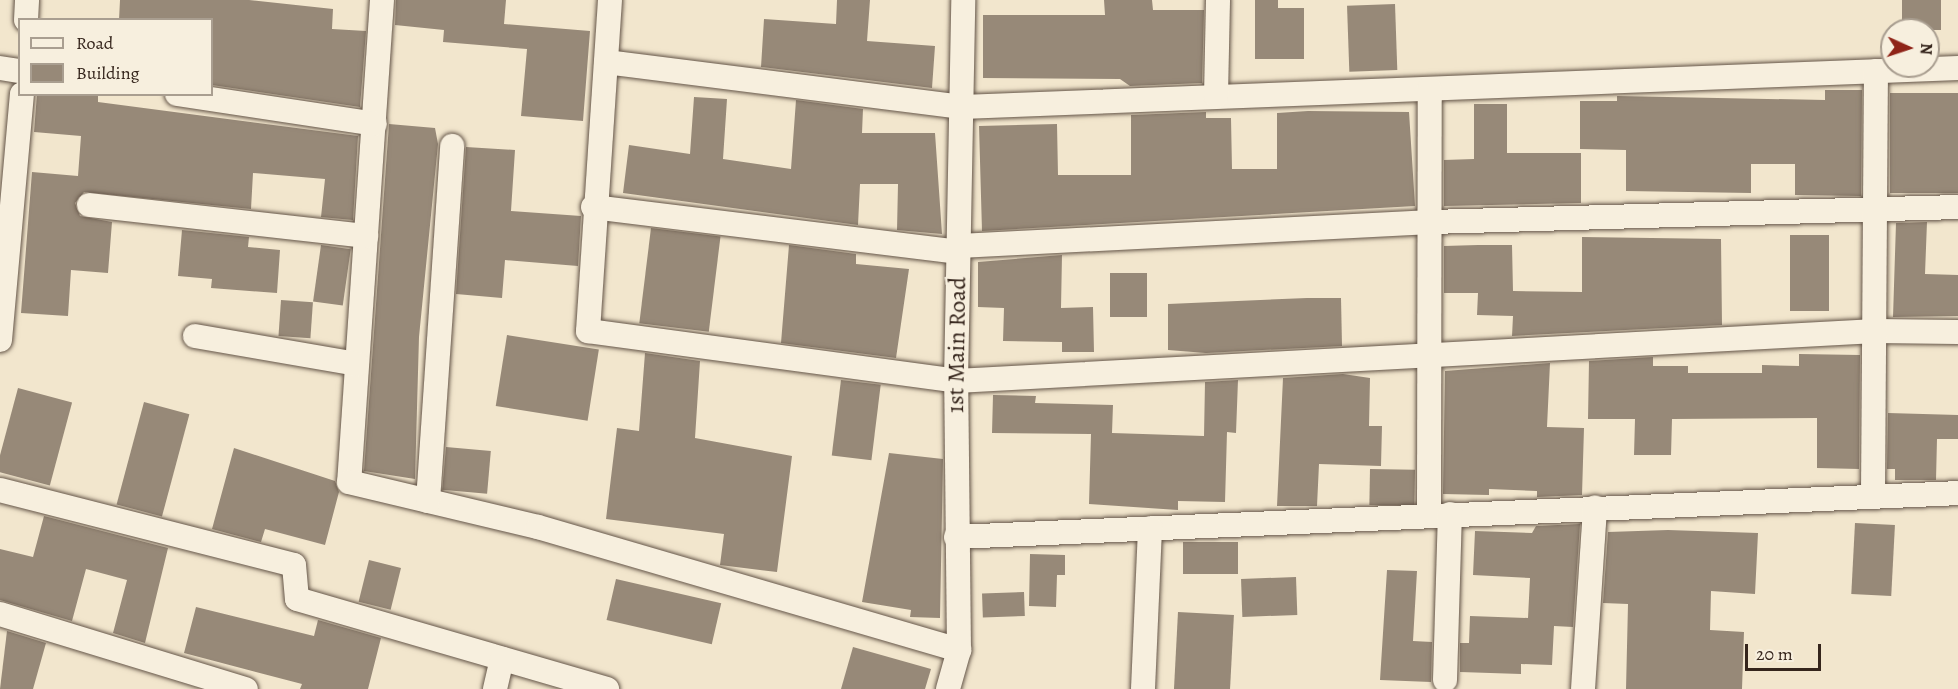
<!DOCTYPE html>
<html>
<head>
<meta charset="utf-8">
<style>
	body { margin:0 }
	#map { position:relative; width:1958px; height:689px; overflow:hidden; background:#f2e6cd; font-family:Alegreya,serif }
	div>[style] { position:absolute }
	.building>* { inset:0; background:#978978; transform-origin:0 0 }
	.roads { filter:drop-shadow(0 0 2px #645548) drop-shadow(0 0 2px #645548) }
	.minor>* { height:24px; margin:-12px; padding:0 12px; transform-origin:12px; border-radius:12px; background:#f7efde }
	span { translate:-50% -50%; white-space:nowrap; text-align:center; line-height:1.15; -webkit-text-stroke:5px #f7efde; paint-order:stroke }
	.street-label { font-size:24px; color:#35251c }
	.legend { position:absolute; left:18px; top:18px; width:195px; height:78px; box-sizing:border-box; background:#f7efde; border:2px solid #a99e90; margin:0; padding:8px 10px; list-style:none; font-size:18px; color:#35251c }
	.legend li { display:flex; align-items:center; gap:12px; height:30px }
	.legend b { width:30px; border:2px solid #a99e90 }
	.north { position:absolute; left:1880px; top:18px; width:60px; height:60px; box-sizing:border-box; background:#f7efde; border:2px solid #a99e90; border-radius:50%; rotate:93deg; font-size:16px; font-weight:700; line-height:24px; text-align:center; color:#35251c }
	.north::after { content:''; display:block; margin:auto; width:21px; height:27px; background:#8f2418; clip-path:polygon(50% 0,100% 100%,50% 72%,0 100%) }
	.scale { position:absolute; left:1745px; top:644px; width:76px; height:27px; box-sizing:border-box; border:3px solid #35251c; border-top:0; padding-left:8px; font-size:18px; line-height:21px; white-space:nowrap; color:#35251c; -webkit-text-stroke:4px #f7efde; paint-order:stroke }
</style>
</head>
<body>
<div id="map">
	<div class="building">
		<i style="clip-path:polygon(120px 0,249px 0,333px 9px,332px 29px,366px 31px,360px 107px,212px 85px,212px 20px,119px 20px)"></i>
		<i style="clip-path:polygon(396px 0,506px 0,504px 24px,590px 31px,583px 121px,521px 116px,527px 49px,443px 42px,444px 30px,395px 25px)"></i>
		<i style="clip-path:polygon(837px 0,870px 0,867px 41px,935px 46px,932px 88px,761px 67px,764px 19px,836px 24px)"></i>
		<i style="clip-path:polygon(1104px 0,1152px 0,1153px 10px,1204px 10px,1202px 83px,1130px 86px,1120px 79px,983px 78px,983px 15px,1105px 15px)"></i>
		<i style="clip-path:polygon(1255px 0,1278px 0,1278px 8px,1304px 8px,1304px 59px,1255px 59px)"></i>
		<i style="left:1902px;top:0;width:39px;height:30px"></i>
		<i style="left:1395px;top:4px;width:66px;height:48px;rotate:88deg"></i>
		<i style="clip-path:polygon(1825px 90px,1862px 90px,1861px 196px,1795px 195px,1795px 164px,1751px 164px,1751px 193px,1626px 191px,1626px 150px,1580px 149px,1580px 101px,1617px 101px,1617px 96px,1825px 100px)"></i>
		<i style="left:1958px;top:93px;width:100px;height:68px;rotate:90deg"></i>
		<i style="clip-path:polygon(37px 94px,98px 94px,98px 102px,358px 136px,353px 220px,321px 217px,325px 179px,253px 173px,251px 209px,84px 192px,75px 203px,80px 216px,112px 222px,108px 273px,71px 270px,68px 316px,21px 313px,32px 172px,78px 176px,81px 136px,34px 132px)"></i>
		<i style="clip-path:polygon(694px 97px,727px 99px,723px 159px,791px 169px,796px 100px,863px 109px,862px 133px,935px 133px,942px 234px,897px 230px,898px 184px,860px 184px,858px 225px,623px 193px,629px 145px,690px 154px)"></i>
		<i style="clip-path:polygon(1474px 104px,1507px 104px,1507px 153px,1581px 153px,1581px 203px,1444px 206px,1444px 160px,1474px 159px)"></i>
		<i style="clip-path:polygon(1308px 111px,1409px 112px,1415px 206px,982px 231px,979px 126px,1057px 124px,1058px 175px,1131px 175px,1131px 115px,1206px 112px,1206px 118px,1231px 118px,1232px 169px,1277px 169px,1277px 113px)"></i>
		<i style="clip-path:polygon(389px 124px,435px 128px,438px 144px,419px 337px,415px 479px,364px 471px)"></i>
		<i style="clip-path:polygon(466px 147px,515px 150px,511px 211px,581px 216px,578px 266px,505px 260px,502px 298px,456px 294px)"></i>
		<i style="clip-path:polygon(1927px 222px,1925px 274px,1958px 275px,1958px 316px,1893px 317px,1896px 223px)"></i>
		<i style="left:651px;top:228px;width:70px;height:96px;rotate:7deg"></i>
		<i style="clip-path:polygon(182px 230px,249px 237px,248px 247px,280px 250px,277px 293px,211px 288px,212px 279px,178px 276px)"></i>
		<i style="left:1790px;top:235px;width:39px;height:76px"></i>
		<i style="clip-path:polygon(1582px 237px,1721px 239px,1722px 325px,1512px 336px,1513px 316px,1477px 315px,1478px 293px,1444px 293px,1444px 246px,1478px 245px,1512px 245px,1513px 291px,1582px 292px)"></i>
		<i style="left:321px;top:245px;width:30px;height:57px;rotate:8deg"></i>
		<i style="clip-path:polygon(789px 245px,856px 254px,856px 264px,909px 269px,896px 358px,781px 343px)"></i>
		<i style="clip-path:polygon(1062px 255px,1061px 308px,1093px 307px,1094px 352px,1062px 352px,1062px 342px,1003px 341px,1004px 308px,978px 307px,978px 262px)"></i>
		<i style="left:1110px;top:273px;width:37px;height:44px"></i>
		<i style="clip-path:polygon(1307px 298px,1341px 298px,1342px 346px,1206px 353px,1168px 350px,1168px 304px)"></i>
		<i style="left:281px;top:300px;width:32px;height:36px;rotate:4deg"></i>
		<i style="left:507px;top:335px;width:93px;height:72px;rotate:9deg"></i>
		<i style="clip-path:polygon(645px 353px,700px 361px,695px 438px,792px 456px,777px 572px,720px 565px,724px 534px,606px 519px,617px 428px,639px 431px)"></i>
		<i style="clip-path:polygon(1799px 354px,1860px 355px,1859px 469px,1817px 468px,1817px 418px,1672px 419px,1671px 455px,1634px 455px,1635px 419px,1588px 419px,1589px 361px,1653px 357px,1653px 366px,1688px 366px,1688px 373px,1762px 373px,1762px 365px,1799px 366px)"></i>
		<i style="clip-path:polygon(1550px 363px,1547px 427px,1584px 428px,1582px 495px,1537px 497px,1537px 491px,1489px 489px,1489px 495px,1443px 494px,1445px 371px)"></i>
		<i style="clip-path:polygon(1343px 374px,1370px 378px,1369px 426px,1382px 426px,1381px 466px,1319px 464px,1317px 506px,1277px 506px,1283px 378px)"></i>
		<i style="left:841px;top:380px;width:40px;height:76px;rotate:7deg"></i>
		<i style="clip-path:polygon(1238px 380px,1236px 433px,1227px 432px,1225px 502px,1178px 501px,1178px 510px,1089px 504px,1091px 434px,992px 433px,993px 395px,1036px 396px,1035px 403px,1113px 405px,1112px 433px,1204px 436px,1205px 382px)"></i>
		<i style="left:18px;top:388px;width:56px;height:86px;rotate:15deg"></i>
		<i style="left:144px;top:402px;width:47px;height:106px;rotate:15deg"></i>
		<i style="clip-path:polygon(1888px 413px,1958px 415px,1958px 439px,1937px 439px,1936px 480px,1895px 480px,1895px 469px,1887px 469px)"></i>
		<i style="left:446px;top:447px;width:45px;height:43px;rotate:5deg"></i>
		<i style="clip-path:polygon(234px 448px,335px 481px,339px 492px,325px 545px,265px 529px,261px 542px,212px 529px)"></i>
		<i style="clip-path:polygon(889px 453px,943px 459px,940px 618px,910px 617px,911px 610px,862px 602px)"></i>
		<i style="left:1370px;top:469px;width:45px;height:36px;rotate:1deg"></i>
		<i style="clip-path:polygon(44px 516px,168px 548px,145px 643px,113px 633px,127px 580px,86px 569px,72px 621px,0 600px,0 549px,33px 557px)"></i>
		<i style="left:1855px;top:523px;width:40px;height:71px;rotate:3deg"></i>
		<i style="clip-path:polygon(1580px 524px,1573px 627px,1554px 626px,1552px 665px,1521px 664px,1521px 674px,1460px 672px,1460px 643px,1469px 643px,1470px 616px,1528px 618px,1530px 578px,1473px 575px,1475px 531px,1532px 533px,1536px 526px)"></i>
		<i style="clip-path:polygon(1668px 530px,1758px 533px,1755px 594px,1711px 591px,1710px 630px,1744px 632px,1742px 689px,1626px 689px,1628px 604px,1603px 603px,1608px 532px)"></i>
		<i style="left:1238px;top:542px;width:32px;height:55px;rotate:90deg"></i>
		<i style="clip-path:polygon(1030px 554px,1065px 555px,1065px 575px,1057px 575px,1056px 607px,1029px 606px)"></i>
		<i style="left:369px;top:560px;width:33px;height:43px;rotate:14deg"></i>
		<i style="clip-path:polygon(1387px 570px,1417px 571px,1413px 641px,1432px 642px,1431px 682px,1380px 680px)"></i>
		<i style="left:1296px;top:577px;width:38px;height:55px;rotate:88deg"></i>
		<i style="left:616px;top:579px;width:108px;height:42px;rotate:13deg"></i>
		<i style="left:1024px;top:592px;width:24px;height:42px;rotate:88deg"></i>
		<i style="clip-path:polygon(196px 607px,314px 636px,318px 620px,381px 638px,368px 689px,300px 689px,302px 684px,184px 653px)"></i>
		<i style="left:1178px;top:612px;width:56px;height:77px;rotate:3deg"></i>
		<i style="clip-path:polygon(7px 631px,46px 643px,33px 689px,0 689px)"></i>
		<i style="clip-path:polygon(853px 647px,931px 669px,925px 689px,841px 689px)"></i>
	</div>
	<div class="roads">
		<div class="minor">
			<i style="left:382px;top:0;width:483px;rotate:93.9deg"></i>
			<i style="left:349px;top:482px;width:194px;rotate:13.4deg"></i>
			<i style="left:538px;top:527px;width:439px;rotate:16.3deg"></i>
			<i style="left:610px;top:0;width:332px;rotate:93.8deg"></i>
			<i style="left:588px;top:331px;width:371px;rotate:7.7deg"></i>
			<i style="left:956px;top:381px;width:921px;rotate:-3.11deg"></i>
			<i style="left:1876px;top:331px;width:82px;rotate:0.7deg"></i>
			<i style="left:26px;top:20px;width:20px;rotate:-87deg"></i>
			<i style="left:606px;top:62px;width:359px;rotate:7.2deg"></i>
			<i style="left:962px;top:107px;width:997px;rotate:-2.24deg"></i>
			<i style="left:0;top:68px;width:20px;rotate:9deg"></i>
			<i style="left:177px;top:94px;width:200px;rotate:8.6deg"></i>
			<i style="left:1216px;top:96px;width:96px;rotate:-88.8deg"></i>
			<i style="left:89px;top:205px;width:279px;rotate:6.4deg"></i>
			<i style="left:593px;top:207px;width:369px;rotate:7deg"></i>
			<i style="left:959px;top:246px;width:473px;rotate:-2.9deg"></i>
			<i style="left:1431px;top:222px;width:527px;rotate:-1.63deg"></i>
			<i style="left:195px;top:336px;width:164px;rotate:9.8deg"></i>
			<i style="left:0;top:340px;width:247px;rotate:-84.9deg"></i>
			<i style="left:0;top:490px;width:303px;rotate:14.3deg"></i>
			<i style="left:294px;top:565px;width:34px;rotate:85deg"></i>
			<i style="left:297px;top:599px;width:323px;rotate:16.2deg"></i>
			<i style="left:1873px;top:495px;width:424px;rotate:-89.6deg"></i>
			<i style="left:428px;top:501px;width:356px;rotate:-86.1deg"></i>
			<i style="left:1429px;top:515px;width:426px;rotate:-89.9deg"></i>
			<i style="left:956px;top:537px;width:1003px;rotate:-2.51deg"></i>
			<i style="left:0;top:614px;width:257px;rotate:17deg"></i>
			<i style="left:1445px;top:680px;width:166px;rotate:-88.3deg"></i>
			<i style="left:495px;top:689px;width:31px;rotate:-77deg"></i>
			<i style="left:948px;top:689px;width:41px;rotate:-74.2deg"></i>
			<i style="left:959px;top:650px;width:269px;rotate:-90.6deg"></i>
			<i style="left:956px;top:381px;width:381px;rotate:-88.9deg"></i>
			<i style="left:1143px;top:689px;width:161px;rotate:-87.5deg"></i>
			<i style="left:1583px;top:689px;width:182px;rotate:-86.2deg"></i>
		</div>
	</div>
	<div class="street-label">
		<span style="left:957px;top:345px;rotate:-89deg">1st Main Road</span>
	</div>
	<ul class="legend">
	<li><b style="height:8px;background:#f7efde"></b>Road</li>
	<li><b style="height:16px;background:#978978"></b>Building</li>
	</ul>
	<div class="north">N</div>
	<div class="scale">20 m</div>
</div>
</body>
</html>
